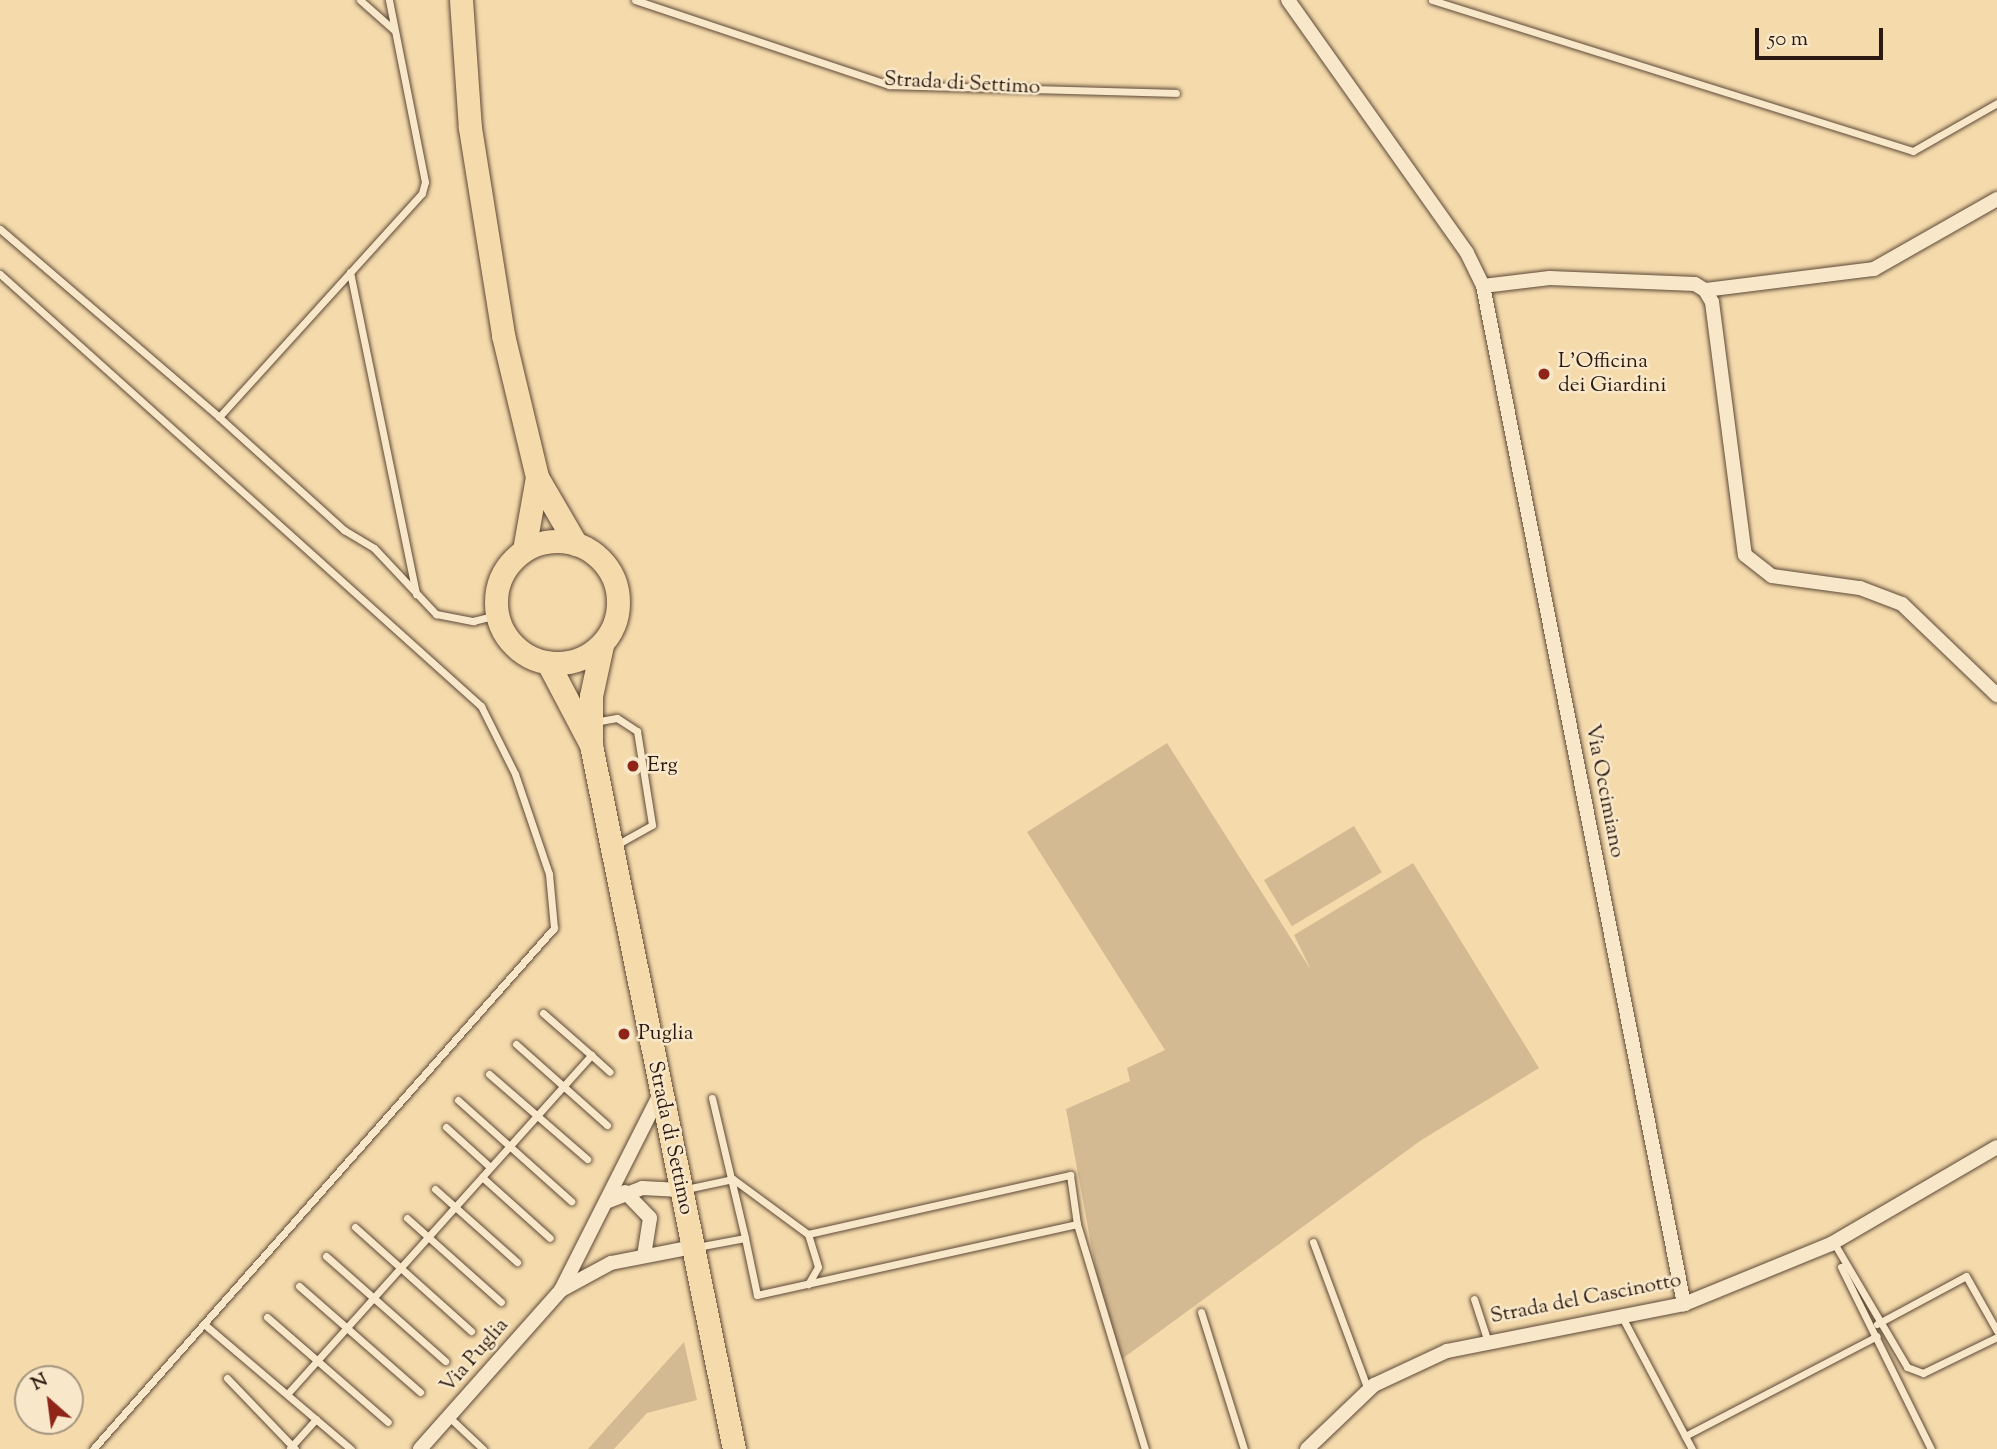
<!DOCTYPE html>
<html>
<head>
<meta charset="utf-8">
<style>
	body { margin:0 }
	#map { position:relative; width:1997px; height:1449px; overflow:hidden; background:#f5dbac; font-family:"Sorts Mill Goudy",serif }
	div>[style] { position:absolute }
	.green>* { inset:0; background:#d3ba92; transform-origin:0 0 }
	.roads { filter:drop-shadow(0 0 2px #5e4938) drop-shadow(0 0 2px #5e4938) }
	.lane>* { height:7px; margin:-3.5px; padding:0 3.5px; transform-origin:3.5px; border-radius:3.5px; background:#f8e8c9 }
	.street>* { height:14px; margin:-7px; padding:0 7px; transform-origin:7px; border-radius:7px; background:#f8e8c9 }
	.primary>* { height:23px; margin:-11.5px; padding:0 11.5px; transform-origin:11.5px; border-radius:11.5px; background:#f5dbac }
	.primary>.ring { margin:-11.5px; padding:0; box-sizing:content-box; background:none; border:23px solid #f5dbac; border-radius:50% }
	.dots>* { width:19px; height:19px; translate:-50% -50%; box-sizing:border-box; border:4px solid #f8e8c9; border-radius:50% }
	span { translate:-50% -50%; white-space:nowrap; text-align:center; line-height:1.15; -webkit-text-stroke:5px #f8e8c9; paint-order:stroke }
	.street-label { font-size:21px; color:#2b1811 }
	.poi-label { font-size:21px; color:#2b1811 }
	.left { translate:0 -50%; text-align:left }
	.north { position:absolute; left:14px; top:1365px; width:70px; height:70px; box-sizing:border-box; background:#f8e8c9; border:2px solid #a6957f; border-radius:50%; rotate:332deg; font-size:19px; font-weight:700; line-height:28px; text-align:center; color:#2b1811 }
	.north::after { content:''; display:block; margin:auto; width:24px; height:32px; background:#8f2418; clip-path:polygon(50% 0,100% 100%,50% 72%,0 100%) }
	.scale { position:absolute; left:1755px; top:28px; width:128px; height:32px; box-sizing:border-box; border:4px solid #2b1811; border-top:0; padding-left:9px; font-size:21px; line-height:24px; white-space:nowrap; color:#2b1811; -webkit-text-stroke:5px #f8e8c9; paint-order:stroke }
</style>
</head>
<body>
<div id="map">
	<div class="green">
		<i style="clip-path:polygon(1167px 743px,1311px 970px,1294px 935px,1413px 863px,1539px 1068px,1420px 1141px,1122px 1359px,1099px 1287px,1066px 1109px,1130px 1081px,1127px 1068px,1165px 1050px,1027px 832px)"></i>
		<i style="left:1354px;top:826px;width:54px;height:105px;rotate:59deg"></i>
		<i style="clip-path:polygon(684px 1342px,697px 1400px,647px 1413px,614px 1449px,588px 1449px)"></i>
	</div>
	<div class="roads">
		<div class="lane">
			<i style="left:360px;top:0;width:45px;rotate:41.4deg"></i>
			<i style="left:635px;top:0;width:268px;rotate:18.5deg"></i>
			<i style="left:889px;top:85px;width:287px;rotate:1.6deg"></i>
			<i style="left:1432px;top:0;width:504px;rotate:17.43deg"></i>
			<i style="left:1913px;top:151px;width:97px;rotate:-29.7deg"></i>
			<i style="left:0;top:229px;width:289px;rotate:40.6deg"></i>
			<i style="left:219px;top:417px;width:302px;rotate:-47.8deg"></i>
			<i style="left:422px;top:193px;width:11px;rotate:-75deg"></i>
			<i style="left:425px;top:182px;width:186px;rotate:-101.2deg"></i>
			<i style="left:350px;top:272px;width:329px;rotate:78.4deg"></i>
			<i style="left:0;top:274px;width:647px;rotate:41.93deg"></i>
			<i style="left:481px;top:706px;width:76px;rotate:63.4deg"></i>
			<i style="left:515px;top:774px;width:106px;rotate:71.2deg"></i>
			<i style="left:549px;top:874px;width:54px;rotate:84.7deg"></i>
			<i style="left:554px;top:928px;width:696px;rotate:131.5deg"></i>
			<i style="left:219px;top:417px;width:169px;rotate:42.1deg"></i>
			<i style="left:344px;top:530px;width:35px;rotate:31deg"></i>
			<i style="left:374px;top:548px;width:91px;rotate:46.8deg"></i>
			<i style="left:436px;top:614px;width:38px;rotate:11deg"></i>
			<i style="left:473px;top:621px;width:25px;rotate:-14deg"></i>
			<i style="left:594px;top:722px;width:23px;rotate:-10deg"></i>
			<i style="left:617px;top:718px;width:24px;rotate:33deg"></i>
			<i style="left:637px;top:731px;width:95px;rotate:80.9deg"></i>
			<i style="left:652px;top:825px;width:41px;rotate:150.9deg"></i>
			<i style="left:543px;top:1013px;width:64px;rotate:41.2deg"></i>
			<i style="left:516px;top:1044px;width:122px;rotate:41.7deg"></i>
			<i style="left:489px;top:1074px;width:130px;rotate:40.9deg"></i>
			<i style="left:712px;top:1098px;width:144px;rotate:76.7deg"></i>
			<i style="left:458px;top:1100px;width:152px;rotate:41.8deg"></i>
			<i style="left:446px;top:1127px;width:59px;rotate:42.3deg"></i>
			<i style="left:482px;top:1177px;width:91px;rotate:41.9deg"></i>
			<i style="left:435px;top:1189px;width:110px;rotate:41.7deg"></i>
			<i style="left:686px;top:1189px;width:48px;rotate:-12deg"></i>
			<i style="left:733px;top:1179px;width:93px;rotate:36.3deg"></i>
			<i style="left:808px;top:1234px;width:269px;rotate:-12.7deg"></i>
			<i style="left:1070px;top:1175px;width:49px;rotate:81.9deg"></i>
			<i style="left:1077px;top:1224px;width:328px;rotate:167.5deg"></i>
			<i style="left:757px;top:1295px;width:58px;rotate:-101.9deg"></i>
			<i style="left:745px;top:1238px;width:49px;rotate:169.4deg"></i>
			<i style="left:407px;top:1218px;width:126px;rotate:41.8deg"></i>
			<i style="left:1077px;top:1224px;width:235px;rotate:73.2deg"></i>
			<i style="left:355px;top:1227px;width:156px;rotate:41.9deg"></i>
			<i style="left:808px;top:1234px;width:34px;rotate:73deg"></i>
			<i style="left:818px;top:1267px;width:20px;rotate:120deg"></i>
			<i style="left:1313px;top:1242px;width:158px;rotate:69.6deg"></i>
			<i style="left:1834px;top:1243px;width:144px;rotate:59.5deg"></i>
			<i style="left:1907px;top:1367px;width:17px;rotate:21deg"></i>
			<i style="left:1923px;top:1373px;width:82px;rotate:-25.9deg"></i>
			<i style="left:326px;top:1256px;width:159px;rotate:41.4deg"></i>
			<i style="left:1841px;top:1267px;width:203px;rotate:63.7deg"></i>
			<i style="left:299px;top:1286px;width:161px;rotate:41.2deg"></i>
			<i style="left:1474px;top:1299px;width:42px;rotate:72deg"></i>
			<i style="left:1201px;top:1312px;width:144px;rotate:72.6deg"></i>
			<i style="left:1621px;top:1315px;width:152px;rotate:62.1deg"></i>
			<i style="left:267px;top:1317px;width:160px;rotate:41deg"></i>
			<i style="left:204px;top:1324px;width:193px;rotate:40.4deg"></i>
			<i style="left:1877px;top:1324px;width:101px;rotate:-28.3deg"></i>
			<i style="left:1966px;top:1276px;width:63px;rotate:60.6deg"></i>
			<i style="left:227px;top:1378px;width:98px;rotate:46.2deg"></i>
			<i style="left:289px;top:1392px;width:453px;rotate:-48.1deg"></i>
			<i style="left:591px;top:1055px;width:25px;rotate:42deg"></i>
			<i style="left:449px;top:1417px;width:47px;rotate:43.3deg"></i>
			<i style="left:1685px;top:1436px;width:216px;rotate:-27.5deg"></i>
			<i style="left:290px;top:1448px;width:39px;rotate:-48deg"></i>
		</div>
		<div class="street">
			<i style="left:1288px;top:0;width:310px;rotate:54.7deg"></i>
			<i style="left:1467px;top:253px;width:37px;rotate:64deg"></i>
			<i style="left:1483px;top:286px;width:67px;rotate:-6.8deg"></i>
			<i style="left:1550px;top:278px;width:145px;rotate:2.4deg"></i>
			<i style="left:1695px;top:284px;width:12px;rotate:31deg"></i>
			<i style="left:1705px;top:290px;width:14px;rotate:60deg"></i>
			<i style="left:1712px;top:302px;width:255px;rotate:82.6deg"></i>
			<i style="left:1745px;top:555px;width:34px;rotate:38deg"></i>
			<i style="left:1772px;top:576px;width:89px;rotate:7.8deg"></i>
			<i style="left:1860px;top:588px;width:45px;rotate:20.9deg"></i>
			<i style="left:1902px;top:604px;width:132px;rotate:43.8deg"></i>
			<i style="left:1483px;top:286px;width:1038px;rotate:78.83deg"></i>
			<i style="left:1705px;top:290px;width:170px;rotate:-7.1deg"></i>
			<i style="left:1874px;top:269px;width:142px;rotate:-29.6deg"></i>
			<i style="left:625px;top:1192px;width:36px;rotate:46deg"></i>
			<i style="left:650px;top:1218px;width:38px;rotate:99deg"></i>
			<i style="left:606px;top:1202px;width:39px;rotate:-21deg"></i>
			<i style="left:642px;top:1188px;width:39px;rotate:3deg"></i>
			<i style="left:561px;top:1290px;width:57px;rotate:-28.4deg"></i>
			<i style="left:611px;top:1263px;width:84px;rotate:-11deg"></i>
			<i style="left:420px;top:1449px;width:213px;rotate:-48.4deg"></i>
			<i style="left:561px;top:1290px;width:220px;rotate:-63.2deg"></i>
			<i style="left:1307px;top:1449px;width:93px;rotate:-43.7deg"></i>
			<i style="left:1374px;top:1385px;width:81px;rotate:-25deg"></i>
			<i style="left:1447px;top:1351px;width:242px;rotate:-11.2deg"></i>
			<i style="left:1684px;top:1304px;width:159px;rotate:-22.2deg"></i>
			<i style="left:1831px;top:1244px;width:192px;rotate:-30.3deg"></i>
		</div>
		<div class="primary">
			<i style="left:461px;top:0;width:128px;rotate:86deg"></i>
			<i style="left:470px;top:128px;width:210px;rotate:80.9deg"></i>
			<i style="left:503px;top:335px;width:146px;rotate:76.5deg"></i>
			<i style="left:537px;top:477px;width:78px;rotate:59.8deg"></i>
			<i class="ring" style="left:496px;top:541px;width:99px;height:99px"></i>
			<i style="left:524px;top:550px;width:74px;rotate:-79.9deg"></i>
			<i style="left:602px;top:645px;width:52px;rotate:102.2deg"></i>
			<i style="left:591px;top:696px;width:49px;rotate:90deg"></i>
			<i style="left:591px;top:745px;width:718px;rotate:78.52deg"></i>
			<i style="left:548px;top:663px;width:93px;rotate:62.3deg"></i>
		</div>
	</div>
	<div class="dots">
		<i style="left:1544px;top:374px;background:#8f2418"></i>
		<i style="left:633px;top:766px;background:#8f2418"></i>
		<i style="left:624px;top:1034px;background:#8f2418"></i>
	</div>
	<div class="street-label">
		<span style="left:962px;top:84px;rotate:3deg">Strada di Settimo</span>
		<span style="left:1604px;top:791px;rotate:79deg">Via Occimiano</span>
		<span style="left:670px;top:1138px;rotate:78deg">Strada di Settimo</span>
		<span style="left:1586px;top:1299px;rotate:-11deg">Strada del Cascinotto</span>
		<span style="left:475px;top:1356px;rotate:-49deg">Via Puglia</span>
	</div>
	<div class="poi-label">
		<span class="left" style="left:1558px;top:374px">L'Officina<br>dei Giardini</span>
		<span class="left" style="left:647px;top:766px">Erg</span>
		<span class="left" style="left:638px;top:1034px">Puglia</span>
	</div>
	<div class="north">N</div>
	<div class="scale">50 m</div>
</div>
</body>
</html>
